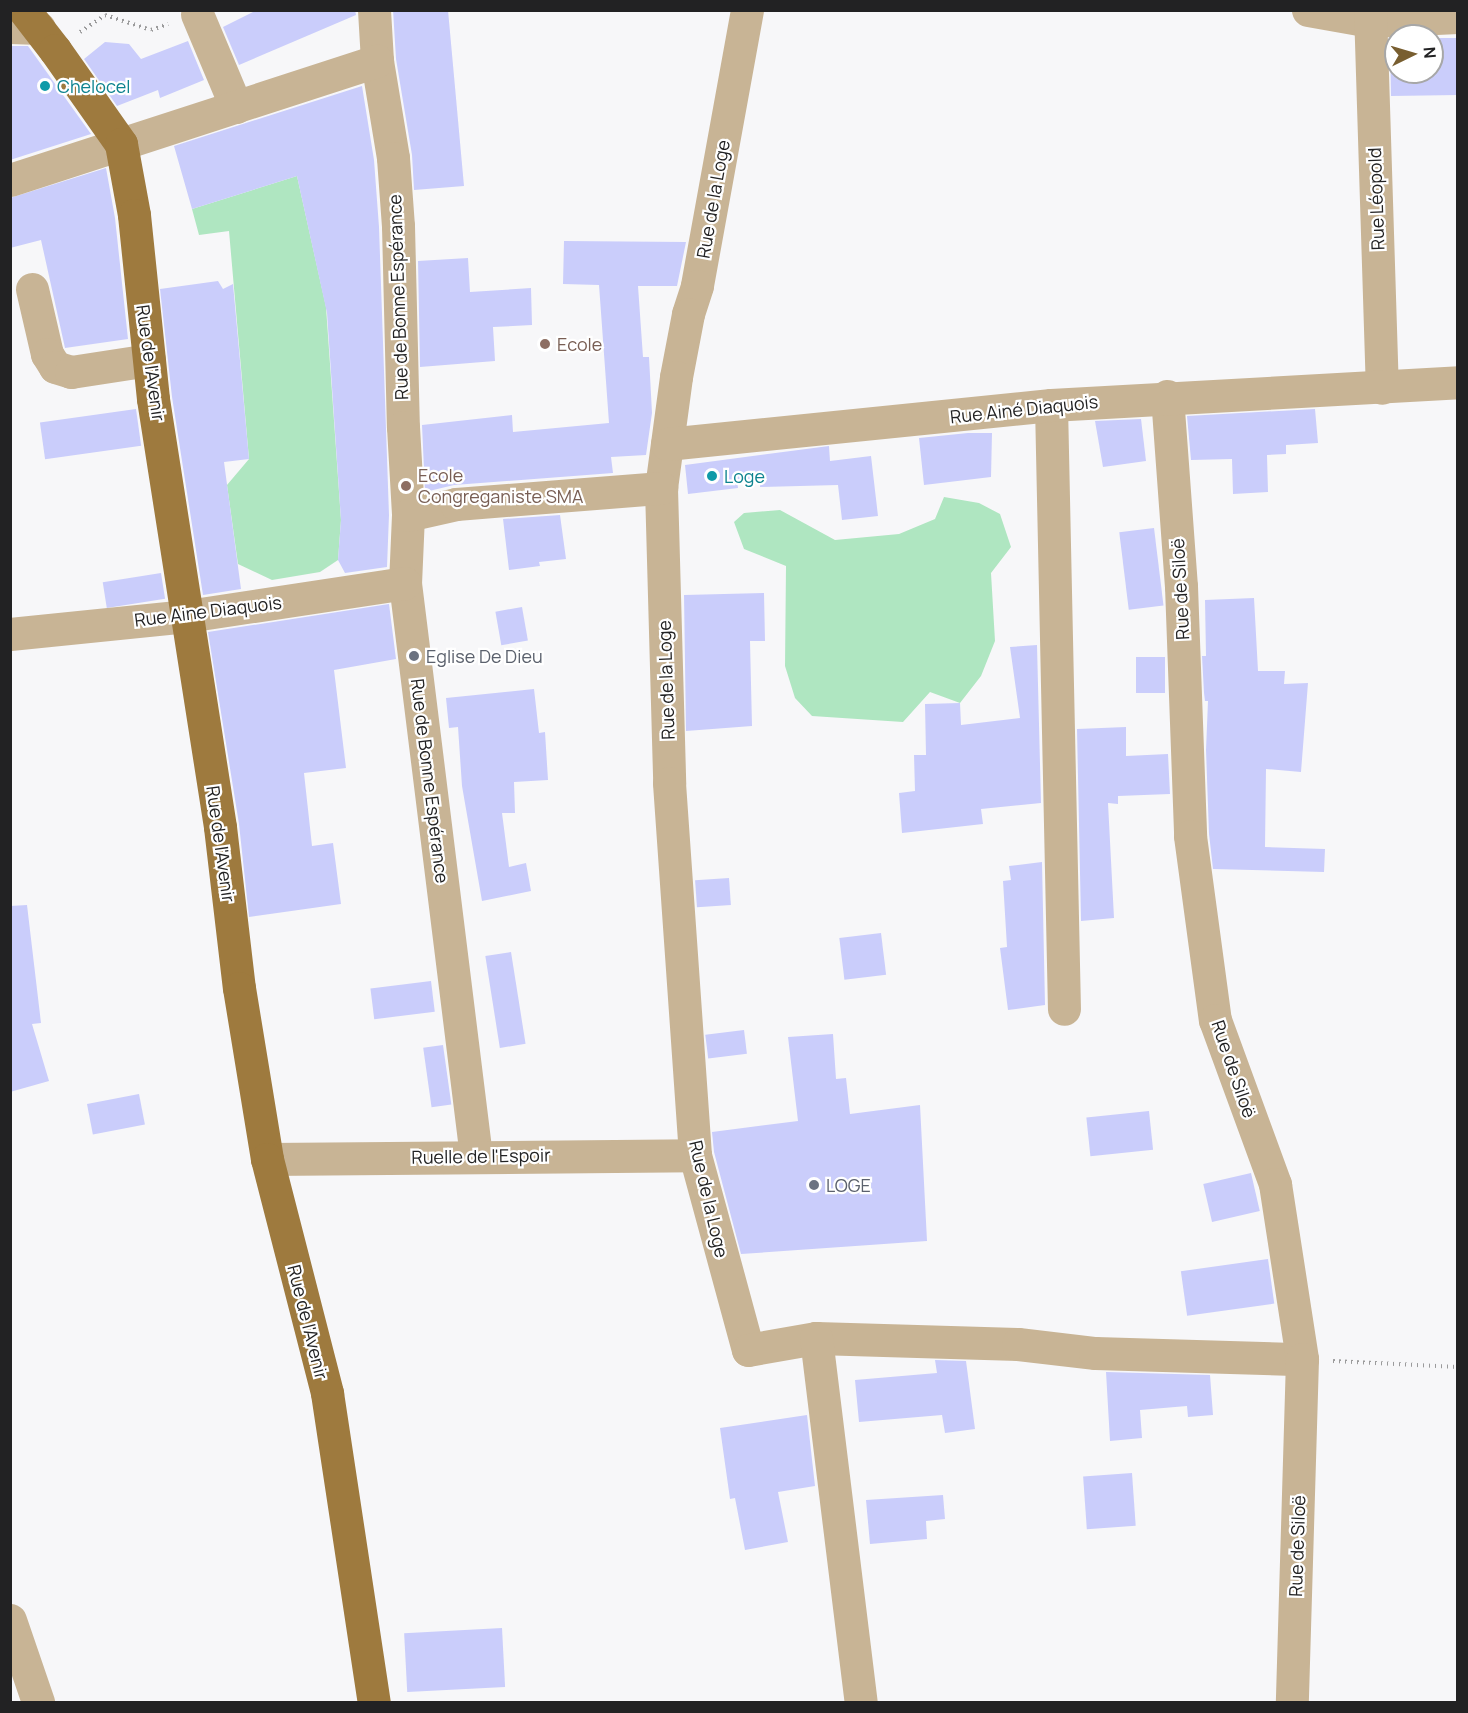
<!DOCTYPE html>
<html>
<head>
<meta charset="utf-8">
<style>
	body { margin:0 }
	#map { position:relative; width:1468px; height:1713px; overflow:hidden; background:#f7f7f9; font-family:Manrope,sans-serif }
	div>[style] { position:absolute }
	.green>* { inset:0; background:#afe6c1 }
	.building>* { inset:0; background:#cacdfb; transform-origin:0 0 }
	.path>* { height:4px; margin-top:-2px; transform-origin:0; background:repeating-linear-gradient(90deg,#9b9b9c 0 1.5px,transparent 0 6px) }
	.minor>* { height:33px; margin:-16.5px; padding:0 16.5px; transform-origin:16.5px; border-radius:16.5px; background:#c8b495 }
	.major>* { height:33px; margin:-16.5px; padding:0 16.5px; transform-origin:16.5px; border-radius:16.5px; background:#9e7a3e }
	.dots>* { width:16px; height:16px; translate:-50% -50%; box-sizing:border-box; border:3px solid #fff; border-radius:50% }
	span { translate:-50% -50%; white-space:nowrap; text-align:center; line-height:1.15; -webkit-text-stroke:4.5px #fff; paint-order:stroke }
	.culture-label { font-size:18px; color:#0d838f }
	.left { translate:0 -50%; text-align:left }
	.street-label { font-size:18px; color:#222223 }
	.education-label { font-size:18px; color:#785e54 }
	.worship-label { font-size:18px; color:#5b616d }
	.frame { position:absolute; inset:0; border:12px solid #222223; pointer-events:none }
	.north { position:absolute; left:1384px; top:24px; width:60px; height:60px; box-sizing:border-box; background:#fff; border:2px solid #a7a7a7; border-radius:50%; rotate:85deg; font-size:16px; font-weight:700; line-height:24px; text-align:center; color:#222223 }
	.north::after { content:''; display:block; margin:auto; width:21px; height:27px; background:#785e30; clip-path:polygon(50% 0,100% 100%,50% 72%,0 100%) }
</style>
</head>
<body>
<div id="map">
	<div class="green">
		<i style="clip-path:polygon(297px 176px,326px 307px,341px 520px,338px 560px,320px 572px,272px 580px,238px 564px,227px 485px,249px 459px,229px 231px,199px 235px,192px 209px)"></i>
		<i style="clip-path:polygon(944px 497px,979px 503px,1000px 514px,1011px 547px,991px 573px,995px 641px,981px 676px,960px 703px,930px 692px,903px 722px,812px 716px,795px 698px,785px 666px,786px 566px,744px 549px,734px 522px,744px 513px,780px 510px,835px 540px,899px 534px,935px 519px)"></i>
	</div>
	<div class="building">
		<i style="clip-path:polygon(257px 10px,355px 10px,356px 15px,239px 65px,223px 27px)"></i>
		<i style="clip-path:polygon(393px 10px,448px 10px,464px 186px,414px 190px,412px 155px,396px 59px)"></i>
		<i style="clip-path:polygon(1432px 38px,1458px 38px,1458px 95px,1391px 96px,1390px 39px,1396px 39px,1396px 72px,1432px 72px)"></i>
		<i style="clip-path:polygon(188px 41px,204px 80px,160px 98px,158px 90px,117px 106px,84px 59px,105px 42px,129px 44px,141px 59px)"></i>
		<i style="clip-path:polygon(10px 46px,28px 46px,91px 134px,10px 160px)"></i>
		<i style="clip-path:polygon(362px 86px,374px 160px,379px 227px,389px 515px,387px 567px,345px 573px,338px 560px,341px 520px,327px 313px,297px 176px,192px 209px,174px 146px)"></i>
		<i style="clip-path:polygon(106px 168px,115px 218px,128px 339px,65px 348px,41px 240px,10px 248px,10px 198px)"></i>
		<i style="clip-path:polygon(564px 241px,686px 242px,677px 286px,638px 286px,643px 357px,649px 357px,652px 413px,646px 455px,611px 457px,613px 473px,454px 485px,425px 492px,422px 425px,512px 415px,513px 432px,609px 423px,599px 285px,563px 284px)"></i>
		<i style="clip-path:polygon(468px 258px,470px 292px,531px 288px,532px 325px,493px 327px,495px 361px,420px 367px,418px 261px)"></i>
		<i style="clip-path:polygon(218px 281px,223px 289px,233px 284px,249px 459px,224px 462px,241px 589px,203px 595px,172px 397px,160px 289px)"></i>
		<i style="left:136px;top:409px;width:37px;height:97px;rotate:82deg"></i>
		<i style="clip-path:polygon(1315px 409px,1318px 443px,1286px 445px,1286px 454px,1267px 455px,1268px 492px,1233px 494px,1232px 459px,1191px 460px,1187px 416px)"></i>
		<i style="clip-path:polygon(1141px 419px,1146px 461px,1103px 467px,1095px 421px)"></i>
		<i style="clip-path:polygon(968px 433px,992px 433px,991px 477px,924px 485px,919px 438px)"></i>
		<i style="clip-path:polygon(829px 446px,830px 461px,871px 456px,878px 516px,842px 520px,838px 485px,760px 487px,760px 479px,737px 479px,738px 488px,688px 494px,685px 465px)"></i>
		<i style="clip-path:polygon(560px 515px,566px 559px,539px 562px,540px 566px,509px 570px,503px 519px)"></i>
		<i style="left:1154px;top:528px;width:78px;height:35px;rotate:83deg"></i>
		<i style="left:161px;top:573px;width:26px;height:59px;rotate:81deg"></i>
		<i style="clip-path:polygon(764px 593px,765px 641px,750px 641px,752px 726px,686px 731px,684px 595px)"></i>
		<i style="clip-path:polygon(1254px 598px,1258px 671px,1285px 671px,1284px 684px,1308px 683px,1301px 772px,1266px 769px,1265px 847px,1325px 849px,1324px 872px,1213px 869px,1209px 834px,1206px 750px,1208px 701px,1205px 701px,1204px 693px,1202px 656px,1206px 656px,1205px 600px)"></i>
		<i style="clip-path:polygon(389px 604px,396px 659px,334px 670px,346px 768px,304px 773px,312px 846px,333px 843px,341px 904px,249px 917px,239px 824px,208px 632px)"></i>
		<i style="left:522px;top:607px;width:34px;height:27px;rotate:80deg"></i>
		<i style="clip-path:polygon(1037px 645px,1041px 803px,981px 809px,983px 824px,902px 833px,899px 793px,915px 791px,914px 755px,926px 755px,925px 704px,960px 703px,961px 725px,1020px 718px,1010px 647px)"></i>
		<i style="left:1136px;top:657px;width:29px;height:36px"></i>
		<i style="clip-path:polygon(534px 689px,539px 733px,545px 732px,548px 780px,514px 782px,515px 813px,502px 813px,509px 867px,526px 863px,531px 891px,482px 901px,462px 786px,458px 727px,449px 728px,446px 698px)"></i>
		<i style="clip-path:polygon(1126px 727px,1126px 756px,1168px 754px,1170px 794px,1118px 796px,1118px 804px,1108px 803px,1114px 918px,1081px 921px,1077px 729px)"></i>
		<i style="clip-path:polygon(1042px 862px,1045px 1005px,1008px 1010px,1000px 948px,1007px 947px,1003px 881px,1011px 880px,1009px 866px)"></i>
		<i style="left:729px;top:878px;width:27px;height:34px;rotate:86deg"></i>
		<i style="clip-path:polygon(27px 905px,41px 1023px,32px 1024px,49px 1081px,10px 1092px,10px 906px)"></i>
		<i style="left:881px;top:933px;width:42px;height:42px;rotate:83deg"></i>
		<i style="left:511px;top:952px;width:93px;height:26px;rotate:81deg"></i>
		<i style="left:431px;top:981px;width:31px;height:61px;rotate:83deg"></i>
		<i style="left:744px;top:1030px;width:24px;height:39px;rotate:83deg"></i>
		<i style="clip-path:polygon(833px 1034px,836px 1079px,846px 1078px,850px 1114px,920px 1105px,927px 1241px,741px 1254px,714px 1152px,712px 1132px,798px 1121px,788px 1037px)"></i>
		<i style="left:443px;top:1045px;width:60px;height:20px;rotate:82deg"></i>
		<i style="left:139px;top:1094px;width:31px;height:53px;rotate:79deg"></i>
		<i style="left:1149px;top:1111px;width:39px;height:63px;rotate:84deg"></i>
		<i style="left:1251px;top:1173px;width:39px;height:49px;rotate:77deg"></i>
		<i style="left:1268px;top:1259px;width:45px;height:88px;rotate:82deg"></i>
		<i style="clip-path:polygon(935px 1360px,966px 1361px,975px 1429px,945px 1433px,942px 1415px,859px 1422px,855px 1380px,937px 1373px)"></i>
		<i style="clip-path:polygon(1106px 1372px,1210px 1375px,1213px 1415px,1188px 1417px,1187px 1406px,1140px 1410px,1142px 1438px,1110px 1441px)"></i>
		<i style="clip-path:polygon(807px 1415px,815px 1486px,778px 1492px,788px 1542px,745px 1550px,735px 1498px,730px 1499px,720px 1428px)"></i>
		<i style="left:1132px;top:1473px;width:53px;height:49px;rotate:86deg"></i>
		<i style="clip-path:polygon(943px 1495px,945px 1519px,926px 1521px,927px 1539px,870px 1544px,866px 1500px)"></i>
		<i style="left:502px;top:1628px;width:59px;height:98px;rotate:87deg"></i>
	</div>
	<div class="path">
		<i style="left:103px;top:10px;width:5px;rotate:68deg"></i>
		<i style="left:105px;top:15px;width:48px;rotate:18.1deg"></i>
		<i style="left:151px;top:30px;width:18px;rotate:-19deg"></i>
		<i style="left:80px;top:32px;width:30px;rotate:-34deg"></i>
		<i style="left:1333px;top:1361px;width:125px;rotate:2.7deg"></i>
	</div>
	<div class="minor">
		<i style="left:374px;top:10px;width:51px;rotate:86.6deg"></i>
		<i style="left:377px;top:61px;width:98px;rotate:80.6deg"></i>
		<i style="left:393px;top:158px;width:68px;rotate:85.8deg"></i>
		<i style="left:398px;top:226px;width:201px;rotate:88.6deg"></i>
		<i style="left:403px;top:427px;width:88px;rotate:86.7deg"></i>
		<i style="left:408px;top:515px;width:68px;rotate:92.5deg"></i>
		<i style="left:405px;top:583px;width:577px;rotate:82.94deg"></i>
		<i style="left:747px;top:10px;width:280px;rotate:100.3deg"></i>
		<i style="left:697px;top:286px;width:29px;rotate:108deg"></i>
		<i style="left:688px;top:314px;width:64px;rotate:100.8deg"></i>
		<i style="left:676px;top:377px;width:112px;rotate:97.7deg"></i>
		<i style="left:661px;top:488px;width:295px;rotate:88.4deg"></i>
		<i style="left:669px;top:783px;width:373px;rotate:86deg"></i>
		<i style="left:695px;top:1155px;width:202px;rotate:74.8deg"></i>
		<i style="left:748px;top:1350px;width:69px;rotate:-10deg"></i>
		<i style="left:816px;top:1338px;width:202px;rotate:1.7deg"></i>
		<i style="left:1018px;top:1344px;width:78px;rotate:6.7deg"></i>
		<i style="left:1095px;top:1353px;width:207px;rotate:1.7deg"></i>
		<i style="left:1308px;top:10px;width:63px;rotate:10.1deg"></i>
		<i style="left:1370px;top:21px;width:88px;rotate:-2.6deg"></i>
		<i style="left:1370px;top:10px;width:378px;rotate:88.2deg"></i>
		<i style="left:197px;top:14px;width:101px;rotate:67.2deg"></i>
		<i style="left:10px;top:27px;width:29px;rotate:2deg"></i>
		<i style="left:10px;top:180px;width:386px;rotate:-18deg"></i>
		<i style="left:32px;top:289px;width:67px;rotate:77deg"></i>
		<i style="left:47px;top:354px;width:15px;rotate:58deg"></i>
		<i style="left:55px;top:367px;width:17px;rotate:17deg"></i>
		<i style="left:71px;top:372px;width:79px;rotate:-8.7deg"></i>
		<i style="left:1167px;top:396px;width:191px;rotate:85.8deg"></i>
		<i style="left:1181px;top:586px;width:250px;rotate:87.9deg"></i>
		<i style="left:1190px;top:836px;width:186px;rotate:82.3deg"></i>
		<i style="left:1215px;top:1020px;width:175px;rotate:69.9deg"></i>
		<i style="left:1275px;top:1184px;width:177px;rotate:81.2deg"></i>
		<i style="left:1302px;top:1359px;width:343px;rotate:91.7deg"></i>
		<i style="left:1051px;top:405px;width:604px;rotate:88.77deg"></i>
		<i style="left:667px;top:444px;width:386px;rotate:-5.8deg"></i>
		<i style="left:1051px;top:405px;width:408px;rotate:-3.2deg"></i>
		<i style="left:408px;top:515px;width:49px;rotate:-12.9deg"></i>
		<i style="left:456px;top:504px;width:206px;rotate:-4.5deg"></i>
		<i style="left:10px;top:634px;width:178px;rotate:-5.8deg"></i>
		<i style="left:187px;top:616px;width:220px;rotate:-8.6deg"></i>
		<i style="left:267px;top:1159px;width:428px;rotate:-0.5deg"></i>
		<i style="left:816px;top:1338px;width:367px;rotate:83deg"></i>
		<i style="left:10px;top:1620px;width:87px;rotate:71.1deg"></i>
	</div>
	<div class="major">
		<i style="left:24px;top:10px;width:51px;rotate:52.2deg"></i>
		<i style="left:55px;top:50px;width:115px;rotate:54.9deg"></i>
		<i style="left:121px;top:144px;width:72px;rotate:79.6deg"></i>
		<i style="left:134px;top:215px;width:185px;rotate:84.1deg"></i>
		<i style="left:153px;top:399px;width:433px;rotate:81.1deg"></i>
		<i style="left:220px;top:827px;width:162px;rotate:83.3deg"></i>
		<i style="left:239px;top:988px;width:173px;rotate:80.7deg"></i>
		<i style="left:267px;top:1159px;width:242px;rotate:75.6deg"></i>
		<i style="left:327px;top:1393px;width:313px;rotate:81.4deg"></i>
	</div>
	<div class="dots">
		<i style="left:45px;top:86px;background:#0f9aa8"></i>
		<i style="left:545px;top:344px;background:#8d6e63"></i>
		<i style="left:712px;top:476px;background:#0f9aa8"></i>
		<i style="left:406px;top:486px;background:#8d6e63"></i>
		<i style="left:414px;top:656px;background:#6b7280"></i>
		<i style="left:814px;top:1185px;background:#6b7280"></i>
	</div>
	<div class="culture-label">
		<span class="left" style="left:57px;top:86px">Chelocel</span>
		<span class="left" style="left:724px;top:476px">Loge</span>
	</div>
	<div class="street-label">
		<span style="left:713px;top:199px;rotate:-80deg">Rue de la Loge</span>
		<span style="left:1376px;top:199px;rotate:-92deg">Rue Léopold</span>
		<span style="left:398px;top:297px;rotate:-92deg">Rue de Bonne Espérance</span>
		<span style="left:151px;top:363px;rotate:82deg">Rue de l'Avenir</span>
		<span style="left:1024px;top:409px;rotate:-6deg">Rue Ainé Diaquois</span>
		<span style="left:1180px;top:589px;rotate:-93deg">Rue de Siloë</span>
		<span style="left:208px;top:611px;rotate:-7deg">Rue Aine Diaquois</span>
		<span style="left:666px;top:680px;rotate:-92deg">Rue de la Loge</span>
		<span style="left:430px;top:781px;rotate:83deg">Rue de Bonne Espérance</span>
		<span style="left:221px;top:844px;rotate:82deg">Rue de l'Avenir</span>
		<span style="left:1234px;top:1069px;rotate:71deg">Rue de Siloë</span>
		<span style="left:481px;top:1156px;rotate:-1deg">Ruelle de l'Espoir</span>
		<span style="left:709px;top:1199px;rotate:77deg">Rue de la Loge</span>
		<span style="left:308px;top:1322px;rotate:76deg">Rue de l'Avenir</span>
		<span style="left:1297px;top:1546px;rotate:-88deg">Rue de Siloë</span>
	</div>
	<div class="education-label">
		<span class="left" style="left:557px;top:344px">Ecole</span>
		<span class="left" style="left:418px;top:486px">Ecole<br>Congreganiste SMA</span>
	</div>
	<div class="worship-label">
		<span class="left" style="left:426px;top:656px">Eglise De Dieu</span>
		<span class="left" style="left:826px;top:1185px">LOGE</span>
	</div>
	<div class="frame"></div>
	<div class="north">N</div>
</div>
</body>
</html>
